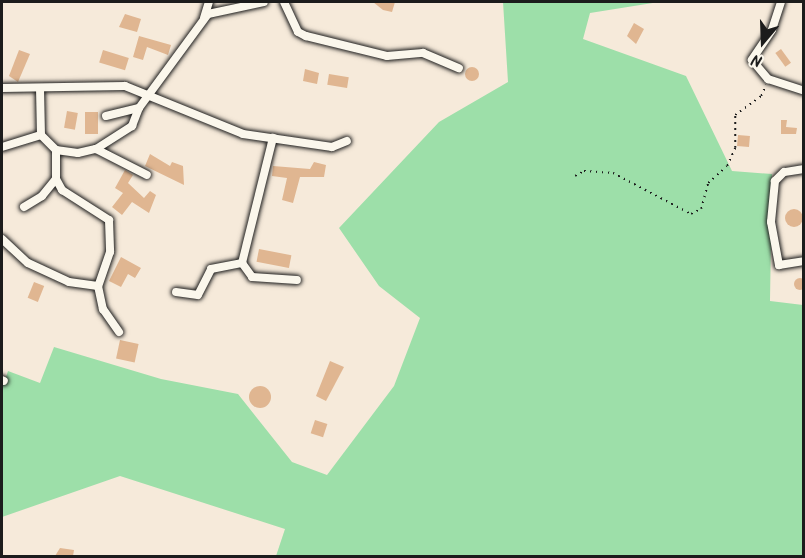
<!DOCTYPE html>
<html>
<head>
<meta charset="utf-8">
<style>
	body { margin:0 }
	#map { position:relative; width:805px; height:558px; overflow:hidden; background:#f6eada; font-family:Kalam,sans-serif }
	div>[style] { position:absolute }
	.green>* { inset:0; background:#9ddfa9 }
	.building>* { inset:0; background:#e0b691; transform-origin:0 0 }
	.round { border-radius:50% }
	.path>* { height:1.5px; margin-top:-0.75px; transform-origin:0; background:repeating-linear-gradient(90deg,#1c1c1c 0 1.5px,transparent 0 6px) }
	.roads { filter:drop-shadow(0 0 2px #1c1c1c) drop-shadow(0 0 2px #1c1c1c) }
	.minor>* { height:8px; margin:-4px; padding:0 4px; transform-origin:4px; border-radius:4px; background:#fbf7ec }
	span { translate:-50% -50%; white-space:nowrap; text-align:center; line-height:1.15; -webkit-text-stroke:6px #fbf7ec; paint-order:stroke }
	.frame { position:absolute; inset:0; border:3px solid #1c1c1c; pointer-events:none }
	.north { position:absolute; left:733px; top:12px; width:60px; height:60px; -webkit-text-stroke:4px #fbf7ec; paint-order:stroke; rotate:199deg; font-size:16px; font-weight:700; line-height:24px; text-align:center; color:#1c1c1c }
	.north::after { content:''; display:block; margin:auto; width:21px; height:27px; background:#1c1c1c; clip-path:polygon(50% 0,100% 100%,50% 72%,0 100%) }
</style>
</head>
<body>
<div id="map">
	<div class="green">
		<i style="clip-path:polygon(503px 2px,659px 2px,590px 13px,583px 39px,686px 76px,732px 171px,772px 174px,770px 301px,803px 305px,803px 556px,276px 556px,285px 529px,120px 476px,2px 517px,2px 389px,8px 371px,40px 383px,54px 347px,161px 379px,238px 394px,292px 462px,327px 475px,394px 386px,420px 318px,379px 286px,339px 228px,439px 122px,508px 82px)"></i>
	</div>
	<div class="building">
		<i style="clip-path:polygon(373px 2px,395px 2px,392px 12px,383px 10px)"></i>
		<i style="clip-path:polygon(125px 14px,141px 19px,137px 32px,119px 27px)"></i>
		<i style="clip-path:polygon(634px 23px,644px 29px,636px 44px,627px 36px)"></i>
		<i style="clip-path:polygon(139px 36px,171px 45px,168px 55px,147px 47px,143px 60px,133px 57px)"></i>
		<i style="left:781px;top:49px;width:17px;height:7px;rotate:54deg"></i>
		<i style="clip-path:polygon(19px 50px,30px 54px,18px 82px,9px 76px)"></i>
		<i style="left:103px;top:50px;width:27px;height:13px;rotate:17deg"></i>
		<i class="round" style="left:465px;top:67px;width:14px;height:14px"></i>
		<i style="clip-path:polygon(305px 69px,319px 73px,317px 84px,303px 81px)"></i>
		<i style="left:329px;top:74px;width:20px;height:11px;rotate:9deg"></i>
		<i style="left:67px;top:111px;width:11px;height:17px;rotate:10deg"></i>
		<i style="left:85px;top:112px;width:13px;height:22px"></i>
		<i style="clip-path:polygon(781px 120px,787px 120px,786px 127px,797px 128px,796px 134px,781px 134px)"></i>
		<i style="left:738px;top:135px;width:12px;height:11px;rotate:5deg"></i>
		<i style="clip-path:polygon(150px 154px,170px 166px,172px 162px,183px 166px,184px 185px,145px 166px)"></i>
		<i style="clip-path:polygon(314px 162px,326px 165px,324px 177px,300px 177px,293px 203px,282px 200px,287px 178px,272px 176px,273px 166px,310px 169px)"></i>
		<i style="clip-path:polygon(125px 170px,133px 175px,128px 183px,144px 198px,150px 191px,156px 195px,149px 213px,132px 202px,122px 215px,112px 207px,123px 193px,115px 188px)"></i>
		<i class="round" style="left:785px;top:209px;width:18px;height:18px"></i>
		<i style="left:259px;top:249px;width:33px;height:13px;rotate:11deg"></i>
		<i style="clip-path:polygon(121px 257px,141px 268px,135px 278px,128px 274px,121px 287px,109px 281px)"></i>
		<i class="round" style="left:794px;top:278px;width:12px;height:12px"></i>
		<i style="left:34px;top:282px;width:11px;height:17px;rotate:22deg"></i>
		<i style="left:120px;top:340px;width:19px;height:19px;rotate:12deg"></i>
		<i style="clip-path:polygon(330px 361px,344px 367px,326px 401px,316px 396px)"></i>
		<i class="round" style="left:249px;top:386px;width:22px;height:22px"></i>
		<i style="left:315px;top:420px;width:13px;height:14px;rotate:18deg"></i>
		<i style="clip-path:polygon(60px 548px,74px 550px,73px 556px,55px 556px)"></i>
	</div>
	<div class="path">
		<i style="left:575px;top:176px;width:10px;rotate:-29deg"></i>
		<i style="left:584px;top:171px;width:29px;rotate:4deg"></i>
		<i style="left:613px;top:173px;width:88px;rotate:27.7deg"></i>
		<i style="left:691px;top:214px;width:11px;rotate:-27deg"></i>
		<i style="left:701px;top:209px;width:27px;rotate:-75deg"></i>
		<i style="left:708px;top:183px;width:25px;rotate:-42deg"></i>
		<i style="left:727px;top:166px;width:20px;rotate:-66deg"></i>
		<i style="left:735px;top:148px;width:33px;rotate:-90deg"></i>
		<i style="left:735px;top:115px;width:32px;rotate:-36deg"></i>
		<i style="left:761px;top:96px;width:12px;rotate:-66deg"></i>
	</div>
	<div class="roads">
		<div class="minor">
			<i style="left:284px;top:2px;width:33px;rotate:65deg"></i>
			<i style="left:298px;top:32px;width:9px;rotate:27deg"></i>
			<i style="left:306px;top:36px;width:83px;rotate:13.9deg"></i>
			<i style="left:387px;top:56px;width:36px;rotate:-5deg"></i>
			<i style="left:423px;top:53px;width:39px;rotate:23deg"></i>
			<i style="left:781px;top:2px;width:29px;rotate:108deg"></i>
			<i style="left:772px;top:30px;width:36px;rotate:124deg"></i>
			<i style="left:752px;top:60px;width:25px;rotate:50deg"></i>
			<i style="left:768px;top:79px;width:38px;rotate:18deg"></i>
			<i style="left:204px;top:18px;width:17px;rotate:-73deg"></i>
			<i style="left:2px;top:88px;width:123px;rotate:-0.9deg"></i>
			<i style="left:125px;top:86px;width:127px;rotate:22.1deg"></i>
			<i style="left:243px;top:134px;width:90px;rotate:8.3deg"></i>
			<i style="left:332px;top:147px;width:16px;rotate:-22deg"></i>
			<i style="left:40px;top:88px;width:47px;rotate:88.8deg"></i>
			<i style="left:106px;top:116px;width:34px;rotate:-14deg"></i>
			<i style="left:2px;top:147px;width:41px;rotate:-17.1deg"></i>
			<i style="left:41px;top:135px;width:21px;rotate:45deg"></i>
			<i style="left:56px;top:150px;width:22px;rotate:8deg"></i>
			<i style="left:78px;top:153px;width:18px;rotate:-13deg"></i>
			<i style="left:96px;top:149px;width:43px;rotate:-32.6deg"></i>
			<i style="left:132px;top:126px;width:19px;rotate:-69deg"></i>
			<i style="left:139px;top:108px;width:117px;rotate:-53.7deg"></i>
			<i style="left:208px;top:14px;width:57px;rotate:-12.1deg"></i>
			<i style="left:96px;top:149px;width:57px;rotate:27deg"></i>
			<i style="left:804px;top:169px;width:20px;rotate:171deg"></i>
			<i style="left:784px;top:172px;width:13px;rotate:135deg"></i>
			<i style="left:775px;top:181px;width:41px;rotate:95.6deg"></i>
			<i style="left:771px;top:222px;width:44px;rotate:79.5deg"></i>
			<i style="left:779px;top:265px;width:25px;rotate:-9deg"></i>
			<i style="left:56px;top:179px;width:13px;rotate:61deg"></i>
			<i style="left:62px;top:190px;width:56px;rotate:32.6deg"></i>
			<i style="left:109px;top:220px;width:32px;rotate:88deg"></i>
			<i style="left:110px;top:252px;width:36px;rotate:109deg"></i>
			<i style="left:98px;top:286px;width:24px;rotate:78deg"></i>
			<i style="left:103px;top:309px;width:28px;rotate:55deg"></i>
			<i style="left:24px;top:207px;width:21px;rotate:-31deg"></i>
			<i style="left:42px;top:196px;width:22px;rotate:-51deg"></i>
			<i style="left:56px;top:179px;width:29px;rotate:-90deg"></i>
			<i style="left:2px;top:239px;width:35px;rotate:43deg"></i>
			<i style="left:28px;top:263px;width:45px;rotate:24.9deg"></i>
			<i style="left:69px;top:282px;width:29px;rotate:8deg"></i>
			<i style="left:242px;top:263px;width:17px;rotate:54deg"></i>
			<i style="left:252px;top:277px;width:45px;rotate:3.8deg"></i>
			<i style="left:176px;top:292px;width:22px;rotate:8deg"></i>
			<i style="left:198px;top:295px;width:29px;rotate:-63deg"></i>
			<i style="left:211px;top:269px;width:32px;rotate:-11deg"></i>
			<i style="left:242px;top:263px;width:129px;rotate:-76.1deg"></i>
			<i style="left:2px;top:380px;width:2px;rotate:27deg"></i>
		</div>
	</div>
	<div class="frame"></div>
	<div class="north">N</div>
</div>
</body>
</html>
